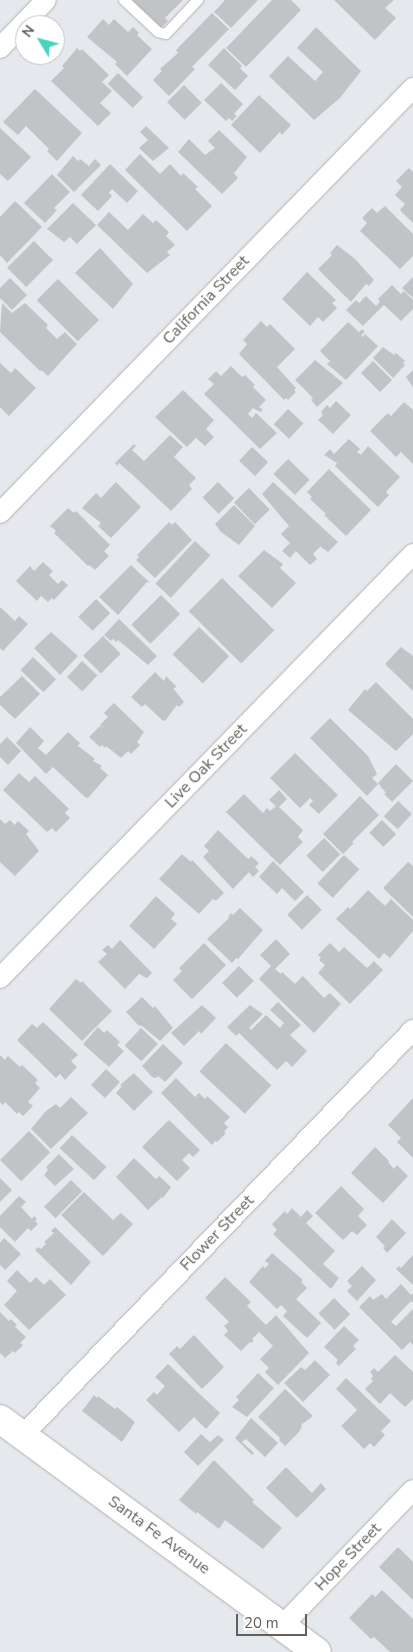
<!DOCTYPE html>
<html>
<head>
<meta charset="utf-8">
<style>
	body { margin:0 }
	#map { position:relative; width:413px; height:1652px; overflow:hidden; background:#e5e9ee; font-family:"Nunito Sans",sans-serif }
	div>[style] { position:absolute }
	.building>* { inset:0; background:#c0c4c6; transform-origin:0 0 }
	.roads { filter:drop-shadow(0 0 1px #b4b0ae) drop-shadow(0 0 1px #b4b0ae) }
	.service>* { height:10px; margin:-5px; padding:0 5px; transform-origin:5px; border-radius:5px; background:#fff }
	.minor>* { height:20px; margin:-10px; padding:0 10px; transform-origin:10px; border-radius:10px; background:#fff }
	.secondary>* { height:28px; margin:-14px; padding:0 14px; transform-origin:14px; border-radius:14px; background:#fff }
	span { translate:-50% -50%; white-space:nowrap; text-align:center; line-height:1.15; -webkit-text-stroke:4.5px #fff; paint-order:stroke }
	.street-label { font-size:16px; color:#645f5d }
	.north { position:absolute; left:15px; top:15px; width:50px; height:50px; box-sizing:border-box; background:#fff; border:1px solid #c1bfbe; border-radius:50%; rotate:307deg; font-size:14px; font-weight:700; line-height:20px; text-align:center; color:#645f5d }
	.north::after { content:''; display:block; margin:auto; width:18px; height:22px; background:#45d4be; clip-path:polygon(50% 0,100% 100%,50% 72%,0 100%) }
	.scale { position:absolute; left:236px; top:1614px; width:71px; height:22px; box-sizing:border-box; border:2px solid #645f5d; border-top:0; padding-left:6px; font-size:15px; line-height:18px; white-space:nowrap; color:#645f5d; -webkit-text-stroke:4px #fff; paint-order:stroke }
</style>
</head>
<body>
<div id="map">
	<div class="building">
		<i style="clip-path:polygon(132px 0,183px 0,165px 18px,168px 21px,161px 28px)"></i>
		<i style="clip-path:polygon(225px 0,258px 0,231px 28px,214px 12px)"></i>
		<i style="clip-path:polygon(272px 0,291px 0,301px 10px,246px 67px,226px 48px)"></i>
		<i style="clip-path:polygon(334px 0,394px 0,385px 8px,396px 18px,375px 40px)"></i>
		<i style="clip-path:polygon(212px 13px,229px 29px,192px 67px,195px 69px,169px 96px,153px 80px,162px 71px,160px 69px,178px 53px,176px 50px)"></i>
		<i style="clip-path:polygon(103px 19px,109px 25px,114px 19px,128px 32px,133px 27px,139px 33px,137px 35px,152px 49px,127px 76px,115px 64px,117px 62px,87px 37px)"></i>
		<i style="clip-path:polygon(316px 27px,361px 71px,340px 98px,314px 120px,269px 76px,288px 56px,315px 81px,323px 72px,297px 48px)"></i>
		<i style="clip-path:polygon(77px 48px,80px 51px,82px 49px,109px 75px,102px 82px,112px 91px,100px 103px,111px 113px,98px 126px,51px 81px,64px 68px,62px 66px)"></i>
		<i style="clip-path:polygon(224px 48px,242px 66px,240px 68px,248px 76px,235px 90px,208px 65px)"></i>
		<i style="left:118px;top:73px;width:35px;height:15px;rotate:44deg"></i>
		<i style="clip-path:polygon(221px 83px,243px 104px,234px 114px,237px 116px,232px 121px,229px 118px,226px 121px,204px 100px)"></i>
		<i style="left:184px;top:85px;width:25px;height:24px;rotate:45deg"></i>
		<i style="clip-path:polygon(35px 89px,82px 133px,57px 161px,47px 151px,49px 149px,26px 126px,18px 135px,3px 122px)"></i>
		<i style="clip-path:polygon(259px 95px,291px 125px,282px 135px,280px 132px,260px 153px,231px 125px)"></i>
		<i style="clip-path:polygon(146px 126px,169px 148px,153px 161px,139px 148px,148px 140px,140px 132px)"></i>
		<i style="clip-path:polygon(0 128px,31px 157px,8px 181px,0 174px)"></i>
		<i style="clip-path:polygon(219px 130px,247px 157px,234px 173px,238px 178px,222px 194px,178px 152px,189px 139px,205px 155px,215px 148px,208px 141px)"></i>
		<i style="clip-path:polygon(140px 154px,160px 174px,170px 164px,181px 176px,183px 173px,198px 187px,195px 189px,212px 206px,187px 231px,125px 170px)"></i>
		<i style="clip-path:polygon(73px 156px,78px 161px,80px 159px,89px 166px,95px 159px,101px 165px,74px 192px,57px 175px)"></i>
		<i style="clip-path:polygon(110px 164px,138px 191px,127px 203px,112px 189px,109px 193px,112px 196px,98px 211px,81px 195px)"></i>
		<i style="clip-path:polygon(409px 168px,413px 172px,413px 223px,400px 210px,405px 204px,395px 195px,402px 187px,396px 181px)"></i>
		<i style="clip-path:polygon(52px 174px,70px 192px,54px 208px,57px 210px,45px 223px,24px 203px)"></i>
		<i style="clip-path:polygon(15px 201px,42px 227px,7px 263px,0 255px,0 217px)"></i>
		<i style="clip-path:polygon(73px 203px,96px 225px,77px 244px,70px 237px,64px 242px,47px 229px)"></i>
		<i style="clip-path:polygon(385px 206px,413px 234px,413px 256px,400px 269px,360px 231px,367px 223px,362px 218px,372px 208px,377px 213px)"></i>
		<i style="clip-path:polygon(109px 212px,128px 230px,143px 214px,153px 223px,156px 220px,169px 232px,166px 236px,175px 245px,167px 252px,170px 255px,147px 273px,97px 225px)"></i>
		<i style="left:34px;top:241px;width:27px;height:38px;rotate:45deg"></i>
		<i style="clip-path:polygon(337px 245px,355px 259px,374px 280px,369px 286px,366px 284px,351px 302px,318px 269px,332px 255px,330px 253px)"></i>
		<i style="clip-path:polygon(100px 248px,133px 284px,113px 309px,75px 273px)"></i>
		<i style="clip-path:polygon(307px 272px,336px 300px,332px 303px,337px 308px,323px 322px,318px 317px,310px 326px,282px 299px)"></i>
		<i style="clip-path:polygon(413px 277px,413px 298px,402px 288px)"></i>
		<i style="clip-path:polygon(10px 278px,27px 295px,12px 310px,0 298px,0 288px)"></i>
		<i style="left:58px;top:279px;width:58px;height:30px;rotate:45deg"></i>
		<i style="clip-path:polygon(392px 285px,401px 294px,404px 291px,413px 300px,413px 309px,401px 321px,384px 305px,363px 326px,346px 310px,356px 300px,359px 303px,366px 296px,376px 306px,380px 302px,378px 299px)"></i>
		<i style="clip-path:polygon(2px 303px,12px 313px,25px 303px,48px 325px,46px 328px,57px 339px,65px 332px,77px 344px,48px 376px,41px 370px,40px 371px,0 332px)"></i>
		<i style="clip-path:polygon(261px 321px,267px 327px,270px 324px,295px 349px,277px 367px,296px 388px,294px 390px,296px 392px,288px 400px,286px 398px,284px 400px,239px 354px,247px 344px,243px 340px)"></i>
		<i style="clip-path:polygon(348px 322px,359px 332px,362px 329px,365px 332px,361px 335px,363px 337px,365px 334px,378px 346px,346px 380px,327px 364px,330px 361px,320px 351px)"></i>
		<i style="clip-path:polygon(383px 347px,394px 355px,396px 353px,405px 361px,403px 363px,405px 365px,393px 378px,373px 358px)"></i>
		<i style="clip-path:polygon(315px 360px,343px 383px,317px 407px,311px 400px,313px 398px,295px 380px)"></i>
		<i style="left:373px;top:361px;width:27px;height:17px;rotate:45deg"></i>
		<i style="clip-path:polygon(0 363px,11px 373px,15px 368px,36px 388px,9px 416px,0 407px)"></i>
		<i style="clip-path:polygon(231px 366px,242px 377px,245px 375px,255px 385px,253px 387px,266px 400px,259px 407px,263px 410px,260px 412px,253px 408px,248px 414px,252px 418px,256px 413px,277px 433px,260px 449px,204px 394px,214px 384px,208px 379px,216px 371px,221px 376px)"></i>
		<i style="clip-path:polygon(413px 370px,413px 387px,406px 377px)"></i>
		<i style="clip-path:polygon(183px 390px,214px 420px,206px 429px,214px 437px,205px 446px,196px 438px,187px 447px,155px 417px)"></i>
		<i style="clip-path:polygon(336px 401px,351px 415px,333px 434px,318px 420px,323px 415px,321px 412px,327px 405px,330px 408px)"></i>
		<i style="clip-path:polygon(404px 402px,413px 410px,413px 464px,401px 452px,396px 457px,370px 431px,388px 413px,391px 416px)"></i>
		<i style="left:288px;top:409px;width:21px;height:21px;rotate:43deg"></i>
		<i style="clip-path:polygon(170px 435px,183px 447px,174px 457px,196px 478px,189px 485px,192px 489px,171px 511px,136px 478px,119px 463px,117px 466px,115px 463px,134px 444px,136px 446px,132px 450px,144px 461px)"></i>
		<i style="clip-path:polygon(349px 439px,360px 449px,357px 452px,361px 455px,368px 446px,400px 477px,386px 492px,389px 495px,378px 507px,335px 466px,337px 463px,324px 455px,330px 449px,334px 454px)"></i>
		<i style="left:252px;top:447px;width:22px;height:19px;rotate:43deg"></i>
		<i style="left:288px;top:459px;width:30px;height:21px;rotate:44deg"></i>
		<i style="clip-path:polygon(329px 469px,371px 510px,346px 536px,324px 515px,326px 514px,310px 499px,312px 497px,307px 492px)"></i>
		<i style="clip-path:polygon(116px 482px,141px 507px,111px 538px,98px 526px,101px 523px,82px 508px,96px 493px,101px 498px)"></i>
		<i style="left:218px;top:482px;width:23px;height:22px;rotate:45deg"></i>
		<i style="clip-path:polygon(273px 482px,338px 542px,328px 552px,321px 547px,321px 546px,313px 554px,317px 559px,310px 565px,296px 551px,290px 558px,282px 551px,290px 543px,281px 534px,289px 526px,262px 494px)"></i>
		<i style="left:249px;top:488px;width:30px;height:21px;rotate:46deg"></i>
		<i style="clip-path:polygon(234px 505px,255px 526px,239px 545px,221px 532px,215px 524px)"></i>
		<i style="clip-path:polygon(68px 508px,74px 513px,76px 511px,110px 545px,104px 551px,109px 556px,95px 570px,89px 565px,88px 566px,54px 533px,56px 531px,50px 526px)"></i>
		<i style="clip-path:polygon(169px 522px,172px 525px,175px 522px,192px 540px,155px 578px,136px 560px,139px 557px,137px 555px)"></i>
		<i style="left:195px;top:541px;width:21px;height:58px;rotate:43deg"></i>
		<i style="clip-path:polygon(264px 550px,283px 564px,280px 568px,296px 583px,272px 608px,238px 576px)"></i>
		<i style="clip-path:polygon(43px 562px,53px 571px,49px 575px,58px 584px,62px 580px,68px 585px,54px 600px,52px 598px,48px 602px,41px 596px,37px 601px,16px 581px,30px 566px,34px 571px)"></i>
		<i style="clip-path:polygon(131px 565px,150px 583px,147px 582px,118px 615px,99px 597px)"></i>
		<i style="left:222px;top:578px;width:74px;height:47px;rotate:45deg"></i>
		<i style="left:161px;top:595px;width:27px;height:42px;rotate:45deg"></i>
		<i style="left:96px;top:599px;width:20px;height:25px;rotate:45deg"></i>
		<i style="clip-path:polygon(0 607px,15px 621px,19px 616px,28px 624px,3px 651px,0 648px)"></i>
		<i style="clip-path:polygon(119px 619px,157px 656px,148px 665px,118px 640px,116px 642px,113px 639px,111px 641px,104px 635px)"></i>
		<i style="left:199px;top:627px;width:42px;height:38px;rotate:44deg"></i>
		<i style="clip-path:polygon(51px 632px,78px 656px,60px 675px,34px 648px)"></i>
		<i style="left:103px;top:636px;width:25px;height:28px;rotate:45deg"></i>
		<i style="clip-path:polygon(401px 647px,413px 656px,413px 691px,385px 664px)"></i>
		<i style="left:33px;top:657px;width:32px;height:18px;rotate:44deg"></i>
		<i style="left:82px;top:661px;width:21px;height:22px;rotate:43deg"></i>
		<i style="clip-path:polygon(155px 672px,164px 681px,166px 676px,177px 687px,173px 688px,184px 702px,179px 707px,177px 705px,165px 721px,162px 720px,145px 704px,142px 707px,131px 697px)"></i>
		<i style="clip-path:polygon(22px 676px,40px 694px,15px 719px,0 705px,0 697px)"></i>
		<i style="clip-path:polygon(376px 682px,413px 719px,413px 734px,396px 751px,348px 710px,365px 689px,367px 691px)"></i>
		<i style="clip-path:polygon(114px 703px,144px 732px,137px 742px,140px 745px,131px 754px,128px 751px,121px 758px,106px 746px,105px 748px,102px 745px,100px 747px,89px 737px,100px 726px,104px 729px,100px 725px,108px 717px,104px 713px)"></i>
		<i style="clip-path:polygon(330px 718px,368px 756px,377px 774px,372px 778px,378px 784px,367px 796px,310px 738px)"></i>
		<i style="clip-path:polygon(30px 727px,44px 741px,38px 748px,46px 755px,68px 732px,80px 743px,78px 746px,95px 759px,93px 761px,102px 766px,100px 768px,108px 775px,88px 798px,85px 797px,53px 767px,46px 774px,16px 743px)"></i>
		<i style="clip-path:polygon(7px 737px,21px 751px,8px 765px,0 757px,0 744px)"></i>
		<i style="clip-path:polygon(295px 753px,338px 795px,319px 814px,309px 805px,313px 801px,310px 798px,300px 808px,270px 778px)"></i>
		<i style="clip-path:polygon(396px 764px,413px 781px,392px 802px,384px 794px,386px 793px,378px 783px)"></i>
		<i style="clip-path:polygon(19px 773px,29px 782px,35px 776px,69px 809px,65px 813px,70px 818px,56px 832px,52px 828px,47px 832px,3px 790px)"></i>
		<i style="clip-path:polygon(279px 790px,287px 799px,279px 807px,303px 830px,298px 837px,303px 842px,280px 865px,227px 813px,225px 813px,244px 794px,263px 813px,267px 808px,270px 811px,276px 806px,269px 800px)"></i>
		<i style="clip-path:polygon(360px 796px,379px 815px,352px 842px,354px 843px,343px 854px,323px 834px)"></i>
		<i style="left:398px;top:801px;width:19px;height:21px;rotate:43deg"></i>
		<i style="clip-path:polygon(0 819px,5px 824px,10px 820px,15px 825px,18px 821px,29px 831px,26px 834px,39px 851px,15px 876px,0 862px)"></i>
		<i style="left:382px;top:820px;width:20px;height:18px;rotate:45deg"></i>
		<i style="clip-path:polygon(218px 830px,246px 857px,249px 859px,251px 856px,259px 863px,255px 867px,259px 871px,253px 877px,249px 872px,233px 889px,203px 857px,209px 851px,204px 846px)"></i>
		<i style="left:324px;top:838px;width:23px;height:25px;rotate:45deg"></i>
		<i style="clip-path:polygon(182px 854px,191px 862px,192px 860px,224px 893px,216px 901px,213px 899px,199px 914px,159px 879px)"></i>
		<i style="left:344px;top:855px;width:21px;height:39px;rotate:43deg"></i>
		<i style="clip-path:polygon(273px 861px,304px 892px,295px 901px,282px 888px,277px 894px,259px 877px)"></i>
		<i style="clip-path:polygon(408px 862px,413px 866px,413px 917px,383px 888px)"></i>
		<i style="clip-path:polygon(368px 890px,385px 906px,391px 899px,413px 920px,413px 931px,390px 958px,384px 953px,379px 959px,336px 919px,348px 907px,350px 909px)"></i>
		<i style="left:307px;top:895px;width:21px;height:28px;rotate:45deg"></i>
		<i style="clip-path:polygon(156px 896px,175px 914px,171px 919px,177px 924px,154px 949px,129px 926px)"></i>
		<i style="clip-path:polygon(240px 908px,263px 930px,238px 959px,236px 958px,232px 963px,207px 939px,229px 918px,228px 917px,231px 913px,233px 915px)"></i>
		<i style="clip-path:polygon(276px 939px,290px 954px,275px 969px,281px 974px,282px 972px,295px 984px,303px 976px,324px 998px,330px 993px,341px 1004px,314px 1033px,259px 979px,271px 966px,260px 955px)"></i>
		<i style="clip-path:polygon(120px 940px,152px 973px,147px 978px,139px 974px,125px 989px,98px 962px,107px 954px,102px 950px,108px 945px,112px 949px)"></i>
		<i style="clip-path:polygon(204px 943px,226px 965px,192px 999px,173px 980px,182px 971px,179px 968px)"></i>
		<i style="clip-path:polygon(330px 943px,339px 952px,344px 947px,367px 968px,374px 961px,383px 970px,350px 1004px,318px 973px,325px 965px,319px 960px,321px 958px,318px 955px)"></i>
		<i style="left:239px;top:966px;width:21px;height:24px;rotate:45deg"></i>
		<i style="clip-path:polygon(76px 979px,81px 983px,82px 981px,112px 1011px,82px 1041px,49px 1009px)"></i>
		<i style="clip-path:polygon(142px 997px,153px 1008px,155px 1006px,173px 1028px,160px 1041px,141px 1025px,139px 1026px,126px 1012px)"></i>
		<i style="clip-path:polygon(278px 1002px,301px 1025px,290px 1035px,307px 1051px,292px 1067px,286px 1061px,277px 1070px,239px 1033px,236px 1036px,227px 1027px,250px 1005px,263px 1014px,249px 1028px,251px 1030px,266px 1015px,280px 1028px,284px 1023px,270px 1010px)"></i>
		<i style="clip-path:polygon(202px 1005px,216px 1018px,201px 1034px,199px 1031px,184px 1046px,171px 1033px)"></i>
		<i style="clip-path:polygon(43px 1022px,78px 1055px,71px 1061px,77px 1067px,65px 1080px,60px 1074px,56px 1078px,17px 1040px,32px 1024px,37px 1028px)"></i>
		<i style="clip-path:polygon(98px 1027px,104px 1033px,107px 1030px,120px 1042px,117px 1045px,124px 1051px,109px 1067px,83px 1044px)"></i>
		<i style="left:141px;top:1028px;width:23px;height:24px;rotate:43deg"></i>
		<i style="left:226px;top:1043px;width:62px;height:39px;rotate:43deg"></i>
		<i style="clip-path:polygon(163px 1044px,183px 1063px,165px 1082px,158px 1076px,156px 1078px,152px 1077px,142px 1066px)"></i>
		<i style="clip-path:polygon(0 1055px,5px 1060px,8px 1056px,20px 1067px,22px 1065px,38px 1080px,35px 1083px,40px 1088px,28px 1102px,33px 1106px,23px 1116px,19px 1112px,17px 1114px,5px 1102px,3px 1105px,0 1102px)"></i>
		<i style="left:106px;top:1069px;width:19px;height:22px;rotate:43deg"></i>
		<i style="clip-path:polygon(134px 1073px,153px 1092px,134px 1111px,116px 1093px,122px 1086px,120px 1085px)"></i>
		<i style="clip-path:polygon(176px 1078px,195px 1097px,199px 1093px,205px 1099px,207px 1096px,230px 1117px,224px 1123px,228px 1127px,224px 1132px,226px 1133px,217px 1142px,215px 1141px,212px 1145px,161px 1093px)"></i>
		<i style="clip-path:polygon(71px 1097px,88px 1113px,51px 1149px,31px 1129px,46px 1111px,56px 1104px,60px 1108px)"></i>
		<i style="clip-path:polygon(413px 1098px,413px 1158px,397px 1142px,401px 1138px,388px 1125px)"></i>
		<i style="clip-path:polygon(169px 1120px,200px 1150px,193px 1157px,189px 1153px,182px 1160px,190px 1168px,177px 1181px,142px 1147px)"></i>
		<i style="left:29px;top:1131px;width:30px;height:41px;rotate:45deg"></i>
		<i style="left:72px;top:1135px;width:47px;height:18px;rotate:43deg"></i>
		<i style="clip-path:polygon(375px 1147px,389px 1161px,388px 1162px,394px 1169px,397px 1165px,408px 1176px,383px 1203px,351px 1173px)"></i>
		<i style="clip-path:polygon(59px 1154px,74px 1169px,55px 1186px,44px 1175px,48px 1170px,46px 1167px)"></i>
		<i style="clip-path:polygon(134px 1158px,156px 1179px,159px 1176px,171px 1187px,163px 1198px,162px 1197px,148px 1210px,116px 1177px)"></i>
		<i style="clip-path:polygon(0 1178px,12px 1190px,0 1202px)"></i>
		<i style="left:71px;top:1180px;width:16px;height:38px;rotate:45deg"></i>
		<i style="clip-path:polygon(341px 1186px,364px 1209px,358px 1216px,367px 1225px,357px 1235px,352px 1231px,343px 1240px,315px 1213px)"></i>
		<i style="clip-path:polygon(84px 1192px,113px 1220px,121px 1213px,133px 1224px,103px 1256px,61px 1215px)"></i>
		<i style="clip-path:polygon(19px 1196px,26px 1202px,21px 1207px,32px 1219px,34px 1216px,37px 1219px,35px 1221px,38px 1224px,31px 1231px,28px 1228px,15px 1242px,0 1227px,0 1216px)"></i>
		<i style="clip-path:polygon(292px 1208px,301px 1217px,307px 1210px,313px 1216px,306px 1223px,335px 1251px,323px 1264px,339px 1278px,331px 1289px,273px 1234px,277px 1230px,272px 1224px,285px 1211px,287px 1214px)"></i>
		<i style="clip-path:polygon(392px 1219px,406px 1233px,387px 1253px,383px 1248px,385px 1246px,376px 1237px)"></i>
		<i style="clip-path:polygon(55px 1227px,91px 1262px,71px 1285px,35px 1250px,38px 1247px,41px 1249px,46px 1244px,44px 1242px,54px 1233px,51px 1231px)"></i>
		<i style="clip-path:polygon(4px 1238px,21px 1254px,5px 1270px,0 1265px,0 1243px)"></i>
		<i style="clip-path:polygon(272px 1253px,303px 1280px,301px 1282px,307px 1288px,296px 1299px,321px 1323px,307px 1338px,283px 1316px,287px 1311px,281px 1305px,277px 1309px,249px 1282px,263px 1266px,265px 1268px,269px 1264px,265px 1261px)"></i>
		<i style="clip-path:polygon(413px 1255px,413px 1285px,396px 1269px,399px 1266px,401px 1268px)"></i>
		<i style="clip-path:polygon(362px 1266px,376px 1280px,357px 1301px,347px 1291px,352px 1286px,347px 1281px)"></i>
		<i style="clip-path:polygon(17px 1270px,30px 1283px,36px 1277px,44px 1285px,50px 1279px,66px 1295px,29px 1330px,4px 1305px,17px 1291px,7px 1281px)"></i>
		<i style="clip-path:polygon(225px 1277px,251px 1302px,247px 1306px,266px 1325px,276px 1315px,309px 1353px,278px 1385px,265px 1372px,269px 1368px,260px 1359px,273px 1346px,259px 1332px,252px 1339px,254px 1341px,251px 1343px,250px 1342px,241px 1351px,224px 1335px,228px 1331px,224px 1326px,229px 1322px,205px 1298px)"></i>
		<i style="clip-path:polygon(401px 1284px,411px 1295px,413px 1293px,413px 1303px,411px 1301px,391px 1322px,396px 1326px,413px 1309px,413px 1345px,410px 1342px,402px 1350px,359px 1307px,370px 1296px,373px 1300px,382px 1294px,386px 1299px)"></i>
		<i style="left:334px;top:1298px;width:23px;height:22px;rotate:45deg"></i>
		<i style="clip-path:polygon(0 1312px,9px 1321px,11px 1319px,17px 1325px,15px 1327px,26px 1337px,20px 1343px,23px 1345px,15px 1353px,13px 1351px,5px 1358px,0 1353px)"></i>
		<i style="clip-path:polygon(344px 1326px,359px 1340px,353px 1346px,356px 1349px,339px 1366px,336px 1363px,338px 1360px,324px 1347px)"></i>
		<i style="clip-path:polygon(194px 1335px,224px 1367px,202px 1389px,169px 1354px,177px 1346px,180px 1349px)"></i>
		<i style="clip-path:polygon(395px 1355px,413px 1372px,413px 1399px,405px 1407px,390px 1393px,380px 1404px,365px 1389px,373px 1381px,371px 1379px,373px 1376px,370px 1372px,374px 1368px,378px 1372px)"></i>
		<i style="clip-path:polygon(315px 1360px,330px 1375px,303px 1402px,284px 1383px,301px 1367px,305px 1370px)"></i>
		<i style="clip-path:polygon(168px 1364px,220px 1413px,206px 1429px,194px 1417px,179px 1432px,146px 1400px,154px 1392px,157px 1395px,165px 1386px,155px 1377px)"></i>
		<i style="clip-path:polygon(258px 1373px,274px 1388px,247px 1417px,232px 1407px,239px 1400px,236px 1397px)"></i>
		<i style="clip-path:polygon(346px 1378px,391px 1421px,381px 1431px,385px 1435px,374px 1447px,370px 1443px,364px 1449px,341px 1426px,357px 1410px,336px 1389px)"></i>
		<i style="clip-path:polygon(285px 1389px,313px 1416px,301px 1425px,302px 1427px,298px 1433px,285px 1446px,279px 1440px,280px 1438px,258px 1417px)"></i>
		<i style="clip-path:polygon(94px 1395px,97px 1398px,98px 1396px,115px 1409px,117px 1407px,135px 1422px,122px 1442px,82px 1411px)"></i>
		<i style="clip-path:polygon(251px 1418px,278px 1443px,265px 1457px,246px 1439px,242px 1442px,254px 1453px,252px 1455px,235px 1438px)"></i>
		<i style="clip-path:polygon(201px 1434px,210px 1442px,218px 1435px,224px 1440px,198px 1466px,184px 1452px)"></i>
		<i style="clip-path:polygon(214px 1460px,254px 1500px,252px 1502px,282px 1528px,263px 1549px,225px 1520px,219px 1529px,197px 1512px,196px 1514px,179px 1500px)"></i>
		<i style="clip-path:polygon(286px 1467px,312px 1493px,321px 1483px,326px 1489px,297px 1518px,266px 1488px)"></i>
		<i style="clip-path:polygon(398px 1547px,413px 1562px,413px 1600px,379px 1567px)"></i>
		<i style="clip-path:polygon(382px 1590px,413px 1619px,413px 1652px,390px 1652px,374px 1637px,371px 1639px,349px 1618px,372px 1594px,375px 1597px)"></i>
	</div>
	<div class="roads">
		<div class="service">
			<i style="left:124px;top:0;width:47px;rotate:43.3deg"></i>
			<i style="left:158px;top:32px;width:8px;rotate:14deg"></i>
			<i style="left:166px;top:34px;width:47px;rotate:-46.7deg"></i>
		</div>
		<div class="minor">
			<i style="left:0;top:48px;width:66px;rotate:-46.2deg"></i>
			<i style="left:0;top:513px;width:593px;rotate:-45.82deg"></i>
			<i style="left:0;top:978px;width:592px;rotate:-45.75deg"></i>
			<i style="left:22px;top:1436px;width:564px;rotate:-46.08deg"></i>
			<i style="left:283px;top:1625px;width:187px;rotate:-46.1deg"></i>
		</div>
		<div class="secondary">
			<i style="left:0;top:1419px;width:393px;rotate:36.3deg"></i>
		</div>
	</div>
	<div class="street-label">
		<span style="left:206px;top:300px;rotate:-46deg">California Street</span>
		<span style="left:206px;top:766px;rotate:-46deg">Live Oak Street</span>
		<span style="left:217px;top:1233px;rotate:-46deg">Flower Street</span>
		<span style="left:159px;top:1535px;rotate:36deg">Santa Fe Avenue</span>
		<span style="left:348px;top:1557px;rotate:-46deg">Hope Street</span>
	</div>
	<div class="north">N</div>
	<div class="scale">20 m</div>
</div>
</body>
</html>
